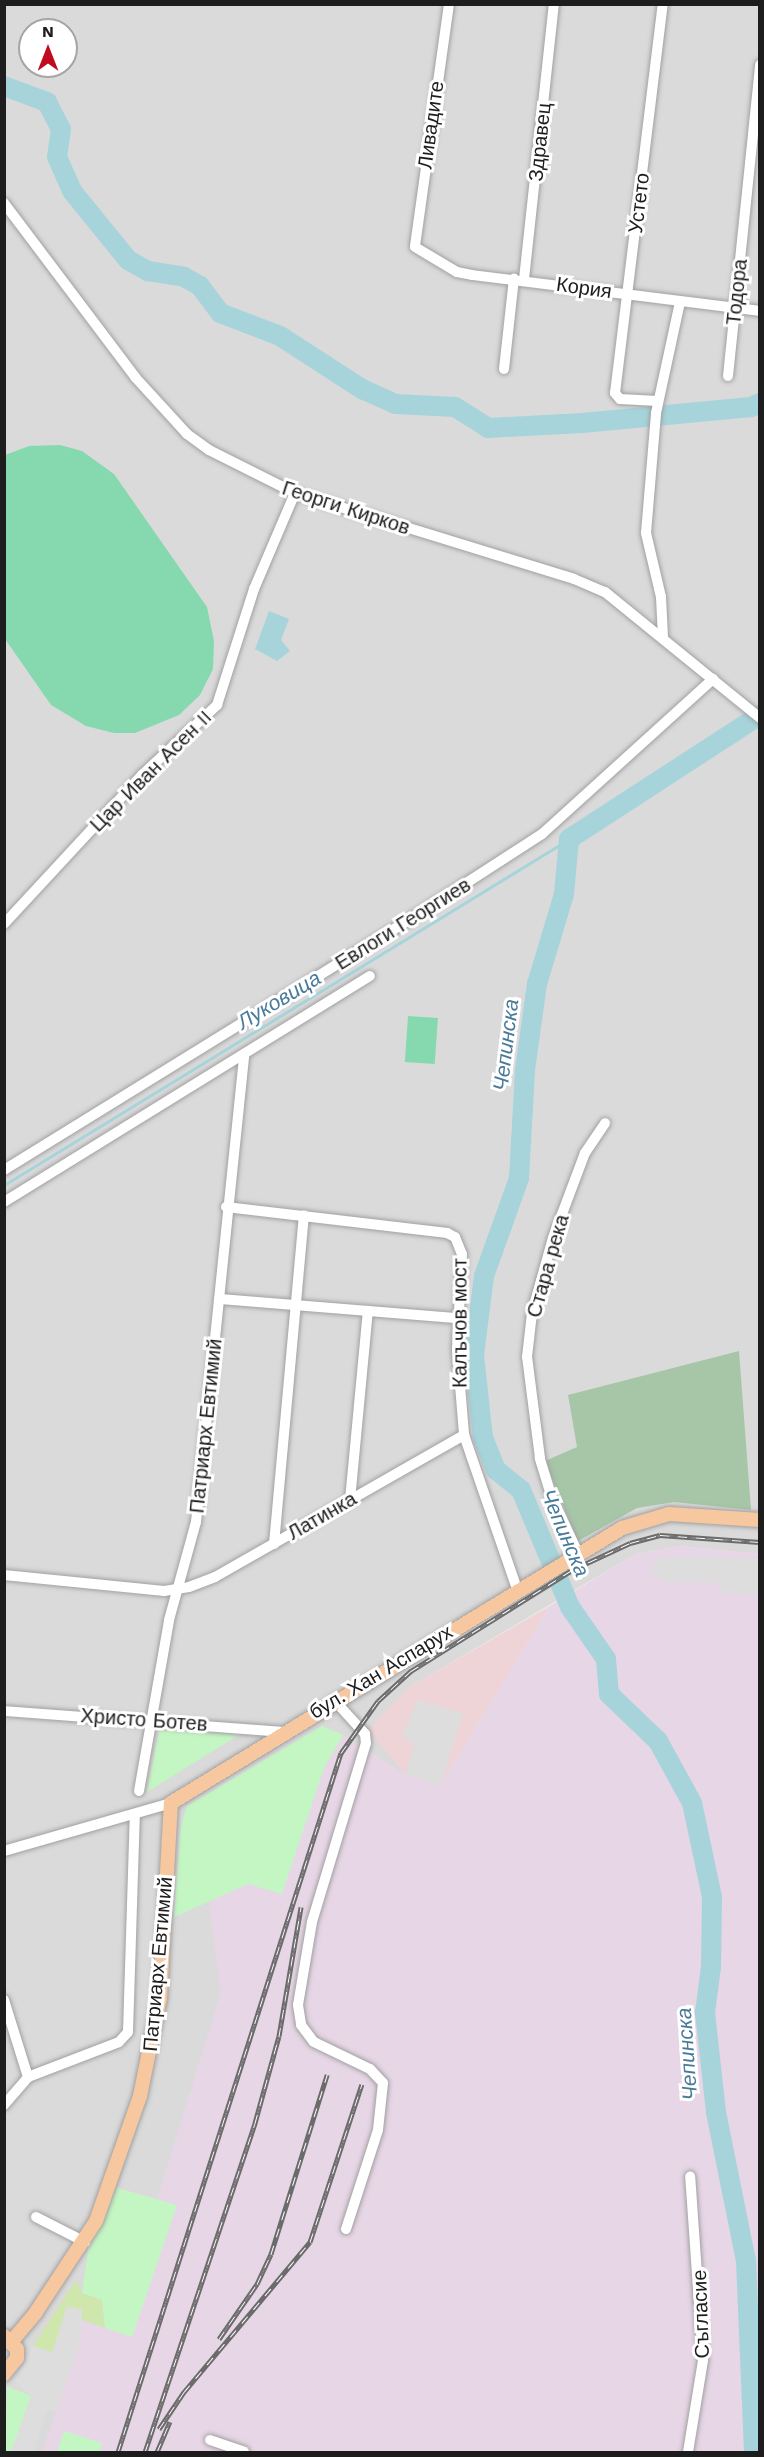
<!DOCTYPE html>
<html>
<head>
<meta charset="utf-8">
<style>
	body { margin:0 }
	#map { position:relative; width:764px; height:2457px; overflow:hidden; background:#eee9e4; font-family:"Work Sans",sans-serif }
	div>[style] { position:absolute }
	.residential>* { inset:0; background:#dbdadb }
	.commercial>* { inset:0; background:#eed4d6 }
	.industrial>* { inset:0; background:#e7d6e6 }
	.grass>* { inset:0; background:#cfe6ac }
	.cemetery>* { inset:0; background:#a6c6a7 }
	.park>* { inset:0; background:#c4f6c3 }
	.pitch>* { inset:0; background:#86d9af; transform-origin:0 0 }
	.parking>* { inset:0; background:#ddd }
	.water>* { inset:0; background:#a6d4da }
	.stream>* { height:3px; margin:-1.5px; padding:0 1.5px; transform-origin:1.5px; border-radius:1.5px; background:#a6d4da }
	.river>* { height:20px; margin:-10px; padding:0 10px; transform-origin:10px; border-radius:10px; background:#a6d4da }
	.roads { filter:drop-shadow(0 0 2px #a1a1a1) drop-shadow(0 0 2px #a1a1a1) }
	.minor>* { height:10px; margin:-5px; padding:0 5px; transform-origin:5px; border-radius:5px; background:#fff }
	.major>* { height:14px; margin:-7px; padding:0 7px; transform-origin:7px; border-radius:7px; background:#f7c8a0 }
	.rail>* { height:5px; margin-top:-2.5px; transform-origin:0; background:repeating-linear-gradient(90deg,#fff 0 9px,#6b6b6b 0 18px); box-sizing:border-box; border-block:2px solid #6b6b6b }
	span { translate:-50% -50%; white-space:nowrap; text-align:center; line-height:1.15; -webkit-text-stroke:6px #fff; paint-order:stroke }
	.street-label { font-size:20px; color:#1d1d1d }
	.water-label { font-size:21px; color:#497a99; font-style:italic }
	.frame { position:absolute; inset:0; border:6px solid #1d1d1d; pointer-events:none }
	.north { position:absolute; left:18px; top:18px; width:60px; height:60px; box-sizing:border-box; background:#fff; border:2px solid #a5a5a5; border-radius:50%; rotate:0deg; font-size:16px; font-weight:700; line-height:24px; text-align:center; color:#1d1d1d }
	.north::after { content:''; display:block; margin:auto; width:21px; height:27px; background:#c00a1f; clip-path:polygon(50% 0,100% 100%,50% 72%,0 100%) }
</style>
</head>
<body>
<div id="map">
	<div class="residential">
		<i style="clip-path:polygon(evenodd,5px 5px,759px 5px,759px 1554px,679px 1546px,636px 1554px,408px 1688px,440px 1786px,177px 2452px,5px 2452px,5px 5px,30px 30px,66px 30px,66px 66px,30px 66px,30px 30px)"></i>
	</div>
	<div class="commercial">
		<i style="clip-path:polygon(550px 1606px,440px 1786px,405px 1774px,368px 1730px,408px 1688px)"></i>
	</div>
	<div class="industrial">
		<i style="clip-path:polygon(679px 1546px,759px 1554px,759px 2452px,42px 2452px,81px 2339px,79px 2319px,89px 2244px,114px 2187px,157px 2199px,221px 1993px,209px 1901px,248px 1884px,343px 1735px,405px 1774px,440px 1785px,550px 1606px,636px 1554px)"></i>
	</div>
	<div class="grass">
		<i style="clip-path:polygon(76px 2280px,82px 2293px,102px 2300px,105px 2328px,79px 2319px,52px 2353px,33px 2346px)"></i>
	</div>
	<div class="cemetery">
		<i style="clip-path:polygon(739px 1351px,751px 1510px,674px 1502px,637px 1508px,578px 1541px,545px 1461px,577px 1447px,568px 1395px)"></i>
	</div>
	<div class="park">
		<i style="clip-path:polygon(322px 1726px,343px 1735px,324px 1768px,282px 1894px,248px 1884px,174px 1917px,181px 1826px,187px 1806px)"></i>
		<i style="clip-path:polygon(163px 1729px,240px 1734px,147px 1792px,159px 1732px)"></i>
		<i style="clip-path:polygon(114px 2187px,177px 2205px,132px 2337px,105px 2328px,102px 2300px,82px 2293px,89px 2244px)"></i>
		<i style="clip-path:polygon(7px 2386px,31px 2396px,11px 2452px,5px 2452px)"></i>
		<i style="clip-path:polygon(64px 2431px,102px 2443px,99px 2452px,57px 2452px)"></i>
	</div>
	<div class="pitch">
		<i style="clip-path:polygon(60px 445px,82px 451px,114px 474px,207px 607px,214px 641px,213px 669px,200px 695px,179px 715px,135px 733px,114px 733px,86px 726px,51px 705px,5px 639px,5px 455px,29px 446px)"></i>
		<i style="left:408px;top:1016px;width:30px;height:46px;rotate:4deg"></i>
	</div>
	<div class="parking">
		<i style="clip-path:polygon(689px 1556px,759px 1558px,759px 1595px,721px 1593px,721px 1583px,663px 1582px,651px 1570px,657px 1559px)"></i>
		<i style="clip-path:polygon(417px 1700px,463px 1713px,440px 1786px,405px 1774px,415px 1744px,402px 1737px)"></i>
		<i style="clip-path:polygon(67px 2306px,82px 2310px,81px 2339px,56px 2412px,47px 2410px,33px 2452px,11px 2452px,31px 2397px,15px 2381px,33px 2346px,52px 2352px)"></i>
	</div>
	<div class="water">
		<i style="clip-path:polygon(269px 611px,289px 619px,281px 640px,290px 651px,277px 661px,255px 649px)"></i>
	</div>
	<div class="stream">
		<i style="left:4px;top:1185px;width:663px;rotate:-31.48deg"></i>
	</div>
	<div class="river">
		<i style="left:4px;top:86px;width:46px;rotate:20.4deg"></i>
		<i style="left:47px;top:102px;width:30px;rotate:63deg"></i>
		<i style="left:61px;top:129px;width:28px;rotate:98deg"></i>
		<i style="left:57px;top:157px;width:37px;rotate:66deg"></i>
		<i style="left:72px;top:191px;width:89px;rotate:50.9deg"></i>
		<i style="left:128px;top:260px;width:23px;rotate:29deg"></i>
		<i style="left:148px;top:271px;width:36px;rotate:9deg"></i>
		<i style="left:184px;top:277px;width:18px;rotate:29deg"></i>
		<i style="left:200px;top:286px;width:34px;rotate:53deg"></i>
		<i style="left:220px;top:313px;width:64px;rotate:21deg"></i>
		<i style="left:280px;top:336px;width:98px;rotate:32.9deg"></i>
		<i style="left:362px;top:389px;width:37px;rotate:24deg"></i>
		<i style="left:396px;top:404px;width:59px;rotate:2.9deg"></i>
		<i style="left:455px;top:407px;width:39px;rotate:32deg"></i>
		<i style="left:488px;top:428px;width:94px;rotate:-3deg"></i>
		<i style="left:582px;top:423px;width:170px;rotate:-5.4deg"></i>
		<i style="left:751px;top:407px;width:10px;rotate:-24deg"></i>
		<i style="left:754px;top:2452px;width:191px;rotate:-92.4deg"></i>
		<i style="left:746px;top:2261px;width:152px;rotate:-101.4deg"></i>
		<i style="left:716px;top:2112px;width:100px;rotate:-96.3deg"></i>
		<i style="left:705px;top:2013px;width:46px;rotate:-82.6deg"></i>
		<i style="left:711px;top:1967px;width:70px;rotate:-89.2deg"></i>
		<i style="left:712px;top:1897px;width:96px;rotate:-102deg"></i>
		<i style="left:692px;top:1803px;width:71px;rotate:-118.7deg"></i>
		<i style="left:658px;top:1741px;width:68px;rotate:-136.2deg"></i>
		<i style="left:609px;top:1694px;width:35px;rotate:-95deg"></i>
		<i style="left:606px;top:1659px;width:63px;rotate:-124.7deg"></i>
		<i style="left:570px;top:1607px;width:127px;rotate:-112.7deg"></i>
		<i style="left:521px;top:1490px;width:32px;rotate:-141deg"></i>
		<i style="left:496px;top:1470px;width:35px;rotate:-112deg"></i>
		<i style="left:483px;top:1438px;width:83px;rotate:-96.2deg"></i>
		<i style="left:474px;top:1355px;width:80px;rotate:-82.8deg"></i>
		<i style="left:484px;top:1276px;width:104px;rotate:-70.3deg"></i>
		<i style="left:519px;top:1178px;width:108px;rotate:-86.8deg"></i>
		<i style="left:525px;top:1070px;width:87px;rotate:-82.1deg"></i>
		<i style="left:537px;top:984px;width:94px;rotate:-73.3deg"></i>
		<i style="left:564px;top:894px;width:55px;rotate:-84.8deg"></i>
		<i style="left:569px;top:839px;width:228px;rotate:-33deg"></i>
	</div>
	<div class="roads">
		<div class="minor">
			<i style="left:449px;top:4px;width:245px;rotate:98deg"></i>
			<i style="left:415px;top:247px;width:49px;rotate:30.8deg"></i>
			<i style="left:457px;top:272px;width:15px;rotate:11deg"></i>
			<i style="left:472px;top:275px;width:290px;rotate:7.1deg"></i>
			<i style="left:4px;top:203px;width:218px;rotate:53deg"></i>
			<i style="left:135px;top:377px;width:77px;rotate:47.6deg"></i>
			<i style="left:187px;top:434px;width:27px;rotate:36deg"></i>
			<i style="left:209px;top:450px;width:96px;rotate:26.6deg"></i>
			<i style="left:295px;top:493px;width:292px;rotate:17.1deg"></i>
			<i style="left:574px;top:579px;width:34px;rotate:23deg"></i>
			<i style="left:605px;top:592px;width:200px;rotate:39.1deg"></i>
			<i style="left:524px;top:279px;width:277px;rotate:-83.8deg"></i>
			<i style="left:504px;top:369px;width:91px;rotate:-83.7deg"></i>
			<i style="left:728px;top:376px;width:313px;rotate:-84.1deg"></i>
			<i style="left:658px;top:401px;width:38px;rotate:-177deg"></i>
			<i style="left:620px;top:399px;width:8px;rotate:-130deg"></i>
			<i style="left:615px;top:393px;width:392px;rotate:-83deg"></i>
			<i style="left:663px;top:637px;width:40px;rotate:-92.9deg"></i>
			<i style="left:661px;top:597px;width:66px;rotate:-103.2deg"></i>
			<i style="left:646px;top:533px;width:120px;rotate:-85.2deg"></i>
			<i style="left:656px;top:413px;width:114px;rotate:-77.8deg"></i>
			<i style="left:4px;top:924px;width:203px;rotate:-47.2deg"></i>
			<i style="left:142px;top:775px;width:103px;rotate:-43deg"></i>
			<i style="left:217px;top:705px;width:122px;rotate:-72.3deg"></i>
			<i style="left:254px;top:589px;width:104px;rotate:-66.9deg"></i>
			<i style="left:4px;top:1170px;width:476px;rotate:-31.7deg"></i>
			<i style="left:409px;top:920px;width:158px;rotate:-32.9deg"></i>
			<i style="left:542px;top:834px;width:231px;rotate:-42.2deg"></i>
			<i style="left:4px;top:1202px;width:430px;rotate:-31.7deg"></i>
			<i style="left:226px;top:1207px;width:223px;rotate:6.7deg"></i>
			<i style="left:447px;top:1233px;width:9px;rotate:27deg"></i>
			<i style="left:455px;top:1237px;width:18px;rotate:68deg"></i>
			<i style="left:462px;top:1254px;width:95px;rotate:93deg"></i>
			<i style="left:457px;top:1349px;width:86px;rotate:85.3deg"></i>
			<i style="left:464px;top:1435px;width:163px;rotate:71deg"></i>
			<i style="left:219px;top:1299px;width:238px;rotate:4.6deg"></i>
			<i style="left:350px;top:1500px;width:190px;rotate:-84.6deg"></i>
			<i style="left:274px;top:1544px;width:330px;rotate:-84.8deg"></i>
			<i style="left:578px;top:1553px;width:64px;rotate:-115deg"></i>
			<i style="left:551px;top:1495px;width:39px;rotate:-107deg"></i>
			<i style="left:540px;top:1458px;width:102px;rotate:-97.3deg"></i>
			<i style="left:527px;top:1357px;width:44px;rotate:-83.5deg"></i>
			<i style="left:532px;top:1313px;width:78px;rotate:-74.4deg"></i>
			<i style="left:553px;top:1238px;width:91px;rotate:-69.4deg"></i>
			<i style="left:585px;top:1153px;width:36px;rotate:-56deg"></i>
			<i style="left:4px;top:1575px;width:161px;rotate:5.7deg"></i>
			<i style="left:164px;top:1591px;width:25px;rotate:-9deg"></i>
			<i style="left:189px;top:1587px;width:28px;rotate:-21deg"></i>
			<i style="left:215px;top:1577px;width:287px;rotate:-29.7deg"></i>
			<i style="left:334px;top:1700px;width:46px;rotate:47.6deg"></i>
			<i style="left:365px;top:1734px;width:9px;rotate:84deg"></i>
			<i style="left:366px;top:1743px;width:187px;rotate:106.8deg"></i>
			<i style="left:312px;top:1922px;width:84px;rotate:99.6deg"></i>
			<i style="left:298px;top:2005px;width:20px;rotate:81deg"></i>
			<i style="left:301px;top:2025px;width:21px;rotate:53deg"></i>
			<i style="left:314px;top:2042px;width:62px;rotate:25.7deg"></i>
			<i style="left:370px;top:2069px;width:19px;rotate:47deg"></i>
			<i style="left:383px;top:2083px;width:47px;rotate:96.1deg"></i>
			<i style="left:378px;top:2130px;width:104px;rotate:107.9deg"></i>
			<i style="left:4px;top:1711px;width:279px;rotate:4.3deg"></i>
			<i style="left:139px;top:1791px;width:174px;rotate:-80deg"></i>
			<i style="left:169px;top:1620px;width:102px;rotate:-74.6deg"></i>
			<i style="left:196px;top:1522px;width:468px;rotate:-84.1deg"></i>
			<i style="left:4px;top:1851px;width:174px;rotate:-16deg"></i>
			<i style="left:4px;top:2000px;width:81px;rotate:72.7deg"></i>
			<i style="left:4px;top:2105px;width:37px;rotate:-49deg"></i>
			<i style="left:28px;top:2077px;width:97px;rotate:-21deg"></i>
			<i style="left:119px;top:2042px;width:13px;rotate:-48deg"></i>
			<i style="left:128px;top:2032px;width:218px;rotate:-88.2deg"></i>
			<i style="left:36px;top:2217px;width:55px;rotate:27deg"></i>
			<i style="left:210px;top:2440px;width:36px;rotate:19deg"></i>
			<i style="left:688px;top:2452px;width:93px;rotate:-80.7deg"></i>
			<i style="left:703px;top:2360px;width:184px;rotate:-94deg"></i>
		</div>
		<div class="major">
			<i style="left:4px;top:2336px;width:18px;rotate:45deg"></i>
			<i style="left:17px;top:2349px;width:9px;rotate:90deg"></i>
			<i style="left:17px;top:2358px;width:21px;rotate:129deg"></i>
			<i style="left:12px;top:2341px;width:38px;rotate:-50deg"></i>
			<i style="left:36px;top:2312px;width:109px;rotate:-56.6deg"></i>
			<i style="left:96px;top:2221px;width:133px;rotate:-70.6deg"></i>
			<i style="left:140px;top:2096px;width:100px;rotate:-78.5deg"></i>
			<i style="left:160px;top:1998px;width:195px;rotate:-86.8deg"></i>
			<i style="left:171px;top:1803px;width:528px;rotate:-31.37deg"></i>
			<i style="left:622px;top:1528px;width:49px;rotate:-16.6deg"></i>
			<i style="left:669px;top:1514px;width:91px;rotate:3.8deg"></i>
		</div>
	</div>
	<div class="rail">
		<i style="left:219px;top:2339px;width:67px;rotate:-55.4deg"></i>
		<i style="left:257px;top:2284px;width:33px;rotate:-65deg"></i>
		<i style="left:271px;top:2254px;width:188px;rotate:-72.6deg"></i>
		<i style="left:159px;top:2429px;width:45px;rotate:-56deg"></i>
		<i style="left:184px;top:2392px;width:196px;rotate:-50deg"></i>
		<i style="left:310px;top:2242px;width:166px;rotate:-71.8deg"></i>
		<i style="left:118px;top:2452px;width:734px;rotate:-72.31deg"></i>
		<i style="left:341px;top:1753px;width:64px;rotate:-54.6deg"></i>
		<i style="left:378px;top:1701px;width:45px;rotate:-42.3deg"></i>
		<i style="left:411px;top:1671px;width:190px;rotate:-32.1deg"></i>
		<i style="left:572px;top:1570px;width:64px;rotate:-25deg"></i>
		<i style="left:630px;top:1543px;width:31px;rotate:-15deg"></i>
		<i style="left:660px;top:1535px;width:100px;rotate:4deg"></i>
		<i style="left:145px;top:2452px;width:347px;rotate:-71.5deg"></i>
		<i style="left:255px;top:2123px;width:90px;rotate:-74.6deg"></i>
		<i style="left:279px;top:2036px;width:131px;rotate:-80.3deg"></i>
		<i style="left:157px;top:2452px;width:33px;rotate:-67deg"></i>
	</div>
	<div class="street-label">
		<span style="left:431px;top:125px;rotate:-82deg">Ливадите</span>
		<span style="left:540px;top:142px;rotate:-84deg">Здравец</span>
		<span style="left:639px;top:203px;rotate:-83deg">Устето</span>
		<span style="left:584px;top:288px;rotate:8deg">Кория</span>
		<span style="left:737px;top:292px;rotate:-84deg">Тодора</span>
		<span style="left:346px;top:508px;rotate:18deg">Георги Кирков</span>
		<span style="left:151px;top:771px;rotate:-45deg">Цар Иван Асен II</span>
		<span style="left:403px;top:924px;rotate:-32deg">Евлоги Георгиев</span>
		<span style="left:548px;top:1266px;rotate:-74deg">Стара река</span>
		<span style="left:460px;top:1323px;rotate:-90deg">Калъчов мост</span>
		<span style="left:206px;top:1426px;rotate:-84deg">Патриарх Евтимий</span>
		<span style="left:322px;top:1516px;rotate:-30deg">Латинка</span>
		<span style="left:381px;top:1672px;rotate:-31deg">бул. Хан Аспарух</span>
		<span style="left:144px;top:1720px;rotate:4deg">Христо Ботев</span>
		<span style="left:158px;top:1964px;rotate:-85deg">Патриарх Евтимий</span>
		<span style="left:701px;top:2314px;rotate:-92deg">Съгласие</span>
	</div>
	<div class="water-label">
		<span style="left:279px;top:1000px;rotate:-31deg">Луковица</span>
		<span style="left:506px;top:1045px;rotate:-83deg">Чепинска</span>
		<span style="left:565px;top:1533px;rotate:67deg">Чепинска</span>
		<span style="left:687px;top:2054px;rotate:-94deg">Чепинска</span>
	</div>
	<div class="frame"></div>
	<div class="north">N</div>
</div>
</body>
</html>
